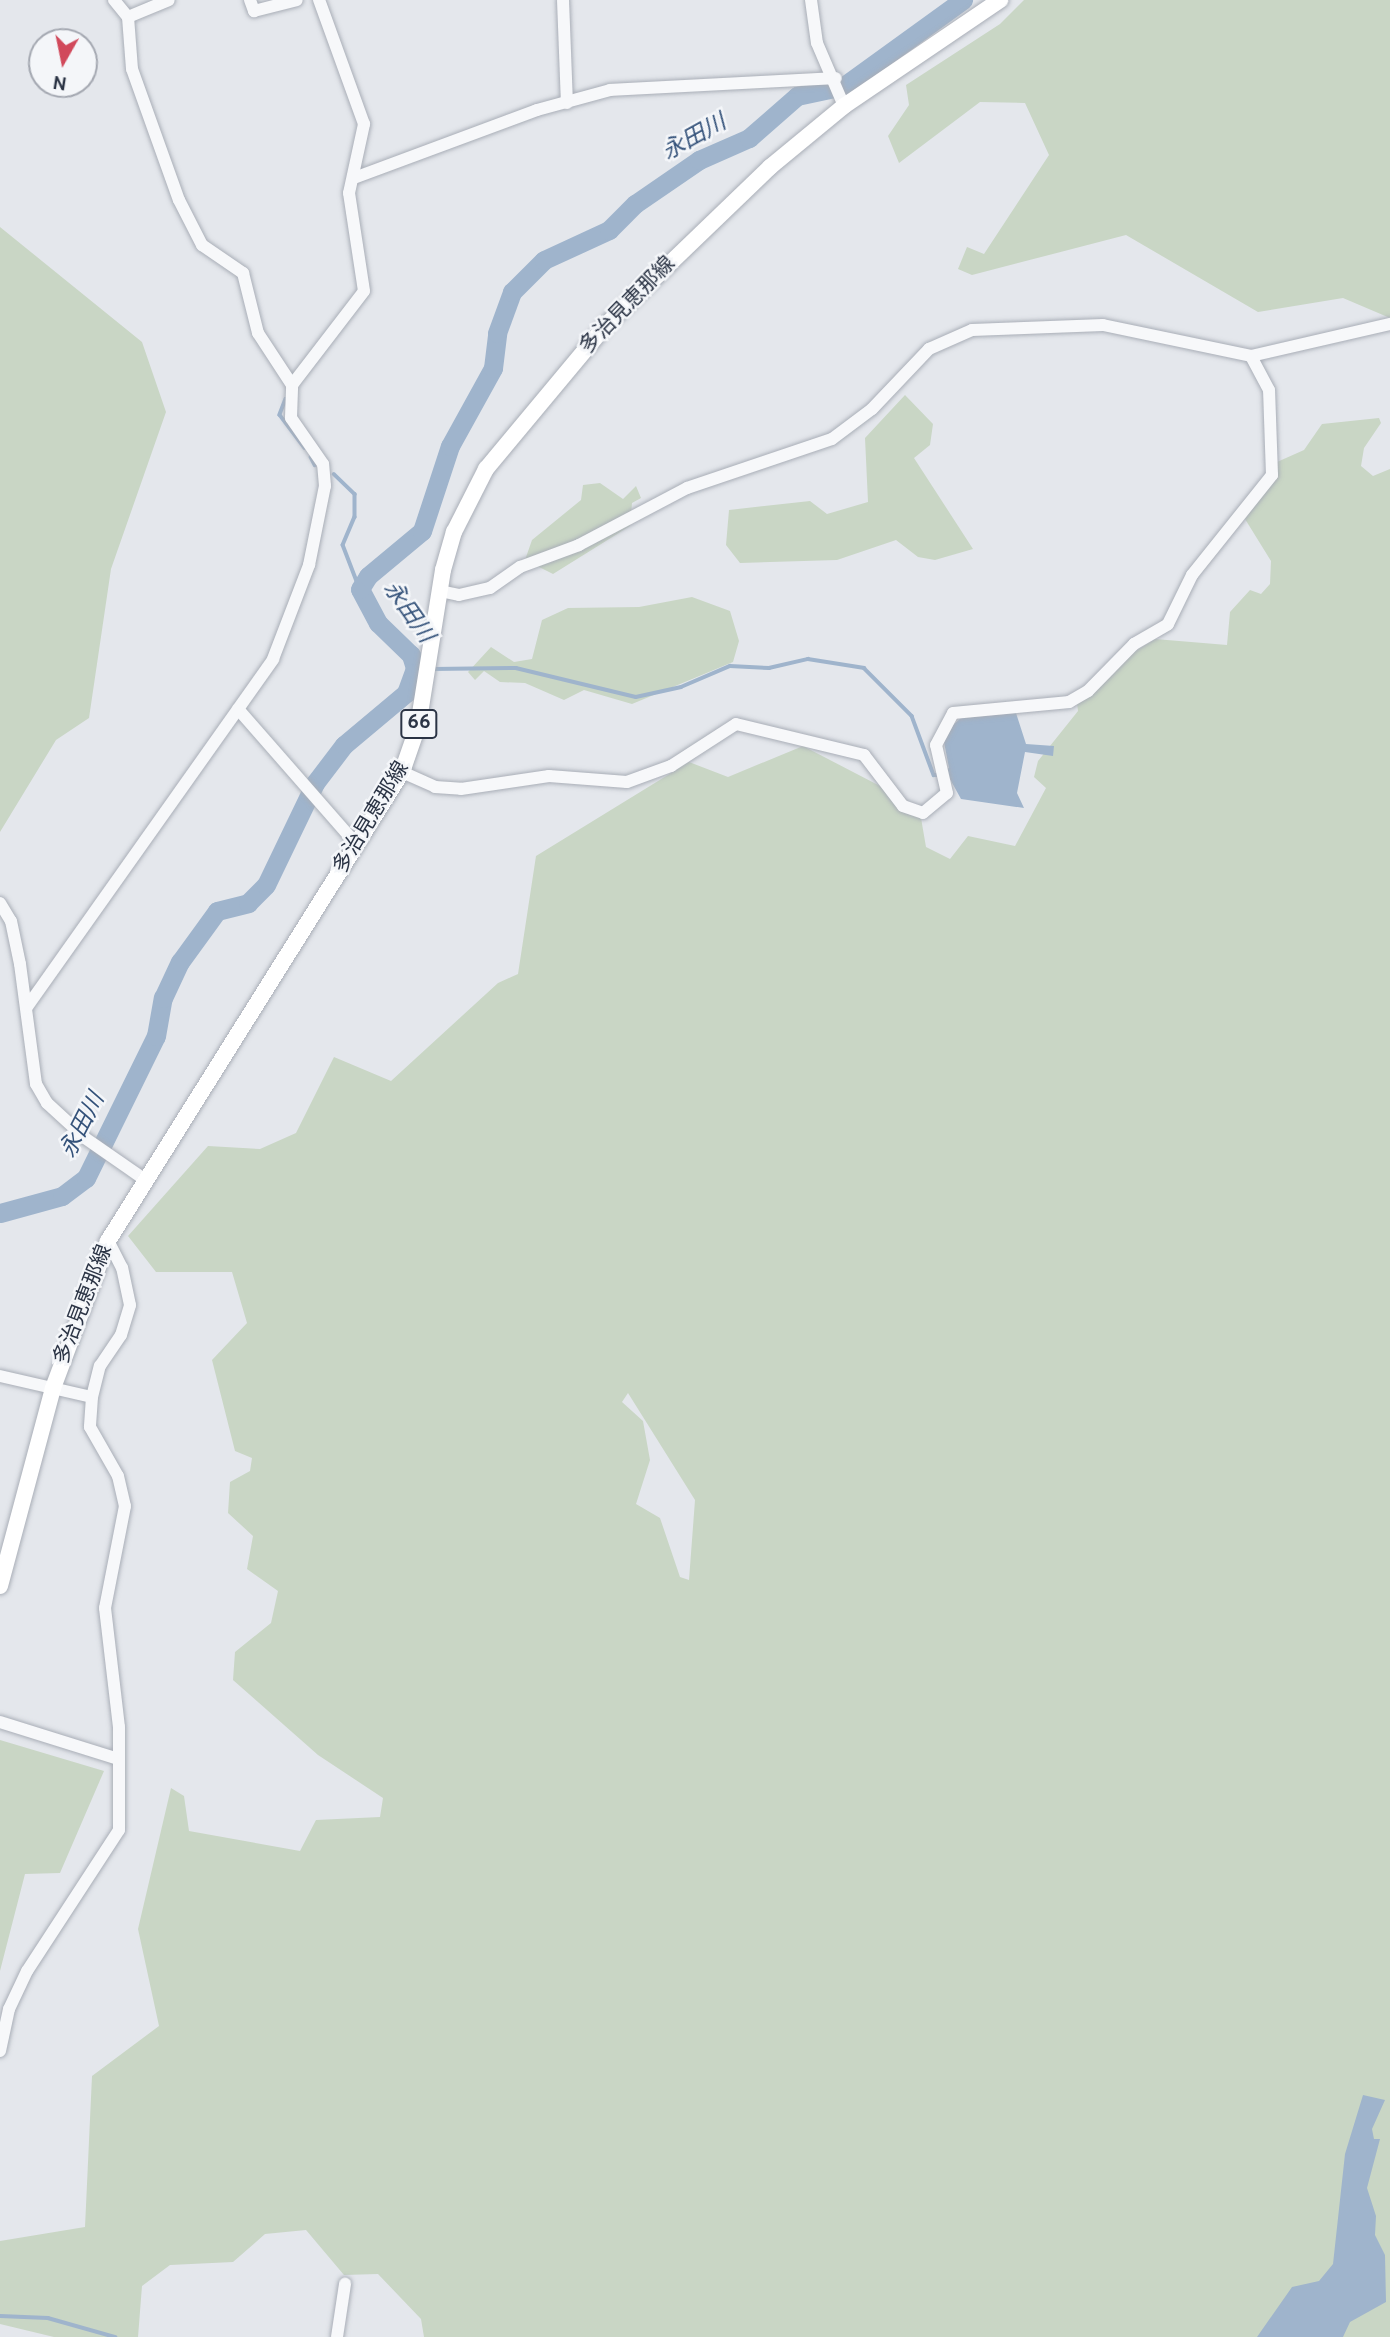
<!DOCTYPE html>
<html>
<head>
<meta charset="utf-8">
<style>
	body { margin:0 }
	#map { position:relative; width:1390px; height:2337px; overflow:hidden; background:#e4e7ec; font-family:Overpass,"Noto Sans JP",sans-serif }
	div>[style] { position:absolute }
	.green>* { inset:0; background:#c9d6c5 }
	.water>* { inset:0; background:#9fb4cc }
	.stream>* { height:3.5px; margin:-1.75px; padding:0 1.75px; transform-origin:1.75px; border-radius:1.75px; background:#9fb4cc }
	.river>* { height:19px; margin:-9.5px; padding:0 9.5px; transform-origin:9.5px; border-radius:9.5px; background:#9fb4cc }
	.roads { filter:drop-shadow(0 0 2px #a9aeb7) drop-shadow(0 0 2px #a9aeb7) }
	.minor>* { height:12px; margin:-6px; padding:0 6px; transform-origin:6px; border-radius:6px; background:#f7f8fa }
	.major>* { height:16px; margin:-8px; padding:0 8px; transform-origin:8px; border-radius:8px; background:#fff }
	span { translate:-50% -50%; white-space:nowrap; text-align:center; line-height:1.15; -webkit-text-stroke:5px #f4f6f9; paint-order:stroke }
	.shield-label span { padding:2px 5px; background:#f4f6f9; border:2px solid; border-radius:5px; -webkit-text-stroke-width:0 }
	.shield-label { font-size:19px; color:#2b3445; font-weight:700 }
	.street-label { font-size:21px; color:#2b3445 }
	.water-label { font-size:23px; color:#34527a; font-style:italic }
	.north { position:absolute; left:28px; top:28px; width:70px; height:70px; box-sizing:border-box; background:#f4f6f9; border:2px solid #a4a8b1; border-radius:50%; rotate:189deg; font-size:19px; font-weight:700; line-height:28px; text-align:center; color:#2b3445 }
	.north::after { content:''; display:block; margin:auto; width:24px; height:32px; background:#d1495b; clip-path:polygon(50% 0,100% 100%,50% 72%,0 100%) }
</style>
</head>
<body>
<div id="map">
	<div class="green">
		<i style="clip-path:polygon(1024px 0,1390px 0,1390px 318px,1343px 298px,1258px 312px,1126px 235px,972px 275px,958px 269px,967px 247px,984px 254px,1049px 155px,1025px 103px,980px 102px,899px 163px,888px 136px,909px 105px,906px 85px,1000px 24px)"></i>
		<i style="clip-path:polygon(0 227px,142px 342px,166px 412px,111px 569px,89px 718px,56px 740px,0 832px)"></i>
		<i style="clip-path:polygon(905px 395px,933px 424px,930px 445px,914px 458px,973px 549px,935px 560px,918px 557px,896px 540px,837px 560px,740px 563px,726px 545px,729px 510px,810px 501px,827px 514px,868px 502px,865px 438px)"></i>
		<i style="clip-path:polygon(evenodd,1379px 418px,1381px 423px,1364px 448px,1361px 466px,1373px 476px,1390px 469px,1390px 2337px,424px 2337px,421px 2319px,378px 2274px,344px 2275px,306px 2230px,265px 2234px,233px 2262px,170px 2265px,142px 2286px,138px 2337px,54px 2337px,0 2324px,0 2241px,85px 2227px,92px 2076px,159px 2026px,138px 1929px,171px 1788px,184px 1796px,189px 1831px,300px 1851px,316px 1820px,380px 1817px,383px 1798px,318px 1755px,233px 1680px,235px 1652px,271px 1623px,278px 1591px,247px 1569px,253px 1536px,228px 1513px,230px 1482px,250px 1471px,252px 1458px,235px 1451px,212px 1360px,247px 1323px,232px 1272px,156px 1272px,128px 1236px,208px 1146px,260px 1149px,296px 1133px,334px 1057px,391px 1081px,498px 983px,518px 974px,536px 856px,689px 762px,728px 777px,803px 746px,905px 799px,921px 818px,926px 847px,950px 859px,968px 836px,1015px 846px,1046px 788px,1034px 777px,1038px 761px,1078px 711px,1077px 703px,1123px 659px,1155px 639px,1227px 645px,1230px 612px,1250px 590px,1261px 594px,1270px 584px,1271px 561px,1245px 519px,1272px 482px,1277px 462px,1304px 450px,1322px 424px,1379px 418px,628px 1393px,695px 1500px,689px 1580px,680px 1577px,660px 1518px,636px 1504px,650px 1460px,643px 1421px,622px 1402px,628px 1393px)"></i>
		<i style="clip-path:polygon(600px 483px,623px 499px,636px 486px,641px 498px,632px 503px,630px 526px,553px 574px,525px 560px,532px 540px,581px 500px,583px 485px)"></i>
		<i style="clip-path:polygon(692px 597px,730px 611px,739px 641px,733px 662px,632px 704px,584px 690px,564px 700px,525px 683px,500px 682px,484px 671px,475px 680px,468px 672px,491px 647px,514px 662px,532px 659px,542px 620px,568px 608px,639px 607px)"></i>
		<i style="clip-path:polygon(0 1740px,104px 1771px,60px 1873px,25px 1874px,0 1971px)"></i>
	</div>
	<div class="water">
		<i style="clip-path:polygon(1016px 713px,1026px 744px,1054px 746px,1053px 756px,1025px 752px,1017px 793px,1024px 808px,961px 799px,945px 770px,949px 768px,944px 742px,953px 725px,961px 718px)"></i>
		<i style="clip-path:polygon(1363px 2095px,1385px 2100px,1372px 2129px,1374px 2139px,1380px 2139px,1367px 2188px,1376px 2216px,1375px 2235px,1385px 2255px,1386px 2302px,1350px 2322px,1343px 2337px,1257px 2337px,1292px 2287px,1319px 2281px,1333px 2264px,1345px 2154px)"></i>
	</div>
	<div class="stream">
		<i style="left:286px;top:399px;width:17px;rotate:111deg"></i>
		<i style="left:280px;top:415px;width:41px;rotate:52.9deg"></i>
		<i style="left:311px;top:457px;width:9px;rotate:63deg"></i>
		<i style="left:334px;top:474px;width:29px;rotate:44deg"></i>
		<i style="left:355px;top:494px;width:23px;rotate:90deg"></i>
		<i style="left:355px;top:517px;width:30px;rotate:113deg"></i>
		<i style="left:343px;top:545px;width:47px;rotate:68.9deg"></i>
		<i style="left:433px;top:669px;width:83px;rotate:-0.7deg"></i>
		<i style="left:516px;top:668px;width:123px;rotate:13.6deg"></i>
		<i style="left:636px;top:697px;width:46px;rotate:-12.5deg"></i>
		<i style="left:681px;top:687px;width:53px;rotate:-23.2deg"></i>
		<i style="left:730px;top:666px;width:39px;rotate:3deg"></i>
		<i style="left:769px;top:668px;width:40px;rotate:-13deg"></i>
		<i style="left:808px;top:659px;width:57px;rotate:9.1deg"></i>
		<i style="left:864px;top:668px;width:68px;rotate:45deg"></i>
		<i style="left:912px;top:716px;width:63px;rotate:69.6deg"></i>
		<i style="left:934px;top:775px;width:6px"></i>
		<i style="left:0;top:2316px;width:48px;rotate:2.4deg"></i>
		<i style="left:48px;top:2318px;width:70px;rotate:15.8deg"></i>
	</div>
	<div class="river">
		<i style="left:0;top:1213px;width:64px;rotate:-15.3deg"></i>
		<i style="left:62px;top:1196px;width:30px;rotate:-37deg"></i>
		<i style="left:86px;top:1178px;width:158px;rotate:-63.8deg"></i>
		<i style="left:156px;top:1036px;width:39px;rotate:-80deg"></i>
		<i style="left:163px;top:998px;width:40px;rotate:-65deg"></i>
		<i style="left:180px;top:962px;width:63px;rotate:-54deg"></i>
		<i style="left:217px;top:911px;width:32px;rotate:-14deg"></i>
		<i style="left:248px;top:903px;width:25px;rotate:-45deg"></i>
		<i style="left:266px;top:885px;width:113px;rotate:-64.3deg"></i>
		<i style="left:315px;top:783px;width:48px;rotate:-52.7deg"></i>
		<i style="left:344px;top:745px;width:81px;rotate:-40deg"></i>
		<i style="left:406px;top:693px;width:27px;rotate:-70deg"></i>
		<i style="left:415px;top:668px;width:14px;rotate:-107deg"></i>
		<i style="left:411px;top:655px;width:46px;rotate:-135.9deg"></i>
		<i style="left:378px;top:623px;width:38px;rotate:-118deg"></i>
		<i style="left:360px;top:589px;width:15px;rotate:-58deg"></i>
		<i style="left:368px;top:576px;width:70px;rotate:-39.8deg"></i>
		<i style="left:422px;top:531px;width:89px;rotate:-71.8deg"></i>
		<i style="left:450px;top:446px;width:89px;rotate:-61.1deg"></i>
		<i style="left:493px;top:368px;width:35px;rotate:-83deg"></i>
		<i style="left:497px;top:333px;width:44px;rotate:-69.9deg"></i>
		<i style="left:512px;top:292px;width:45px;rotate:-45deg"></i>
		<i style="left:544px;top:260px;width:72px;rotate:-24.8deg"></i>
		<i style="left:609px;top:230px;width:37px;rotate:-45deg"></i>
		<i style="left:635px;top:204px;width:78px;rotate:-34.5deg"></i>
		<i style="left:699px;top:160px;width:55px;rotate:-23.7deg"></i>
		<i style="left:749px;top:138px;width:64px;rotate:-41.2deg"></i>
		<i style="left:797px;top:96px;width:48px;rotate:-12deg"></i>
		<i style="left:844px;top:86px;width:147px;rotate:-35.9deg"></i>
	</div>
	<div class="roads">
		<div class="minor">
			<i style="left:114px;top:0;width:22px;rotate:51deg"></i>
			<i style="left:128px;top:17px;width:52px;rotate:85.6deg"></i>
			<i style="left:132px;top:69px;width:139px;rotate:70.3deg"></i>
			<i style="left:179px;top:200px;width:51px;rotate:62.9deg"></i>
			<i style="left:202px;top:245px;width:50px;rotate:34.3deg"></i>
			<i style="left:243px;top:273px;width:62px;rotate:76deg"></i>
			<i style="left:258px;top:333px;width:62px;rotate:56.8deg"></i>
			<i style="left:250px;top:0;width:12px;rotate:70deg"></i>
			<i style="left:254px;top:11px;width:44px;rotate:-14.3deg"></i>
			<i style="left:563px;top:0;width:103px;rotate:87.8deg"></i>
			<i style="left:811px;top:0;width:43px;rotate:82.1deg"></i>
			<i style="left:817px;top:43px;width:69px;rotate:66.8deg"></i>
			<i style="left:128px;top:17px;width:44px;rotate:-22.5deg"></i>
			<i style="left:354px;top:178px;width:195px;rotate:-20.4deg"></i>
			<i style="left:537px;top:110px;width:76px;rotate:-15.3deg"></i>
			<i style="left:610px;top:90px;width:226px;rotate:-3deg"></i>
			<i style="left:440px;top:591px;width:19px;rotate:12deg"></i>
			<i style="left:459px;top:595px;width:32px;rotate:-13deg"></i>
			<i style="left:490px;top:588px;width:37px;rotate:-35deg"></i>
			<i style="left:520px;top:567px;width:63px;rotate:-20.4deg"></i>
			<i style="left:579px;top:545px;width:122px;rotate:-27.8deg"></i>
			<i style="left:687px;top:488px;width:153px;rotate:-18.7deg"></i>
			<i style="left:832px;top:439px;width:50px;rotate:-36.9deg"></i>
			<i style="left:872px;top:409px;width:83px;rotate:-46.5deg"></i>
			<i style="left:929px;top:349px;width:47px;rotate:-23.8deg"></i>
			<i style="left:972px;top:330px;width:131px;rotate:-2.2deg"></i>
			<i style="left:1103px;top:325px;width:151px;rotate:11.8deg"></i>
			<i style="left:1251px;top:356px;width:143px;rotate:-13deg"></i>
			<i style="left:238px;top:709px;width:181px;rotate:48.8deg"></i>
			<i style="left:402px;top:772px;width:36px;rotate:24deg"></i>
			<i style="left:435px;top:787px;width:26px;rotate:4deg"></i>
			<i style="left:461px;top:789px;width:89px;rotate:-8.4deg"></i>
			<i style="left:549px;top:776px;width:78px;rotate:4.4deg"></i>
			<i style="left:627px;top:782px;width:47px;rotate:-20deg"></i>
			<i style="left:671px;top:766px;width:77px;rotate:-32.9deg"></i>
			<i style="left:736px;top:724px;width:132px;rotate:13.6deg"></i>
			<i style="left:864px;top:755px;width:64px;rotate:52.6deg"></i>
			<i style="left:903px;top:806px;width:21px;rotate:19deg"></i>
			<i style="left:923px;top:813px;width:31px;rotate:-40deg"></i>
			<i style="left:947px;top:793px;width:49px;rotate:-102.9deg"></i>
			<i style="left:936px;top:745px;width:36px;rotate:-62deg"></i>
			<i style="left:953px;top:713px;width:117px;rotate:-5.4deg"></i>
			<i style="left:1069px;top:702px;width:22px;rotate:-30deg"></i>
			<i style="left:1088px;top:691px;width:66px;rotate:-45.6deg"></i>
			<i style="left:1134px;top:644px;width:39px;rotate:-30deg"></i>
			<i style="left:1168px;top:624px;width:55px;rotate:-63.9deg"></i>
			<i style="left:1192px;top:575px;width:128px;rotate:-51.3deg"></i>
			<i style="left:1272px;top:475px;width:85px;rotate:-92deg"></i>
			<i style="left:1269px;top:390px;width:38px;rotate:-118deg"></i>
			<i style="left:0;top:903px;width:21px;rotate:59deg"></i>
			<i style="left:11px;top:921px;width:44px;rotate:78.2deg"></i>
			<i style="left:20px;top:964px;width:121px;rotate:82.4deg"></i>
			<i style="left:36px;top:1084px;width:22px;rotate:60deg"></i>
			<i style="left:47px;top:1103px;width:52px;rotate:42.6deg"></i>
			<i style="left:85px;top:1138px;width:72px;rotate:34.8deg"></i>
			<i style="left:27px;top:1007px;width:426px;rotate:-54.7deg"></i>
			<i style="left:273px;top:659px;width:101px;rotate:-69deg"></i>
			<i style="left:309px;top:565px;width:81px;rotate:-78.6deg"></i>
			<i style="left:325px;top:486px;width:22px;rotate:-95deg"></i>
			<i style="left:323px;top:464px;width:56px;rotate:-124.8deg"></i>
			<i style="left:291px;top:418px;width:33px;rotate:-88deg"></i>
			<i style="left:292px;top:385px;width:118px;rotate:-52.5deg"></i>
			<i style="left:364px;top:291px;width:99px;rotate:-98.7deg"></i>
			<i style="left:349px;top:193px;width:71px;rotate:-77.7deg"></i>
			<i style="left:364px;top:124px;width:132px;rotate:-109.9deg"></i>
			<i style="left:0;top:1376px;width:94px;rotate:12.9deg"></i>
			<i style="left:92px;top:1397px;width:30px;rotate:94deg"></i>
			<i style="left:90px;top:1427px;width:56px;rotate:60.3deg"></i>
			<i style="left:118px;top:1476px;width:31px;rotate:77deg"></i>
			<i style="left:125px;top:1506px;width:104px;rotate:101.1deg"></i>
			<i style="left:105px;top:1608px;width:120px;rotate:83.3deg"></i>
			<i style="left:119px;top:1727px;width:103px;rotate:90deg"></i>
			<i style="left:119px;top:1830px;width:168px;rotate:123.1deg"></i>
			<i style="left:27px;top:1971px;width:42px;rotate:115.3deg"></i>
			<i style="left:9px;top:2009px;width:43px;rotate:102.1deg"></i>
			<i style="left:92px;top:1397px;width:32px;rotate:-76deg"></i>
			<i style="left:100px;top:1366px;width:37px;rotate:-56deg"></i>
			<i style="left:121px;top:1335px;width:31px;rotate:-73deg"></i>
			<i style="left:130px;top:1305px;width:38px;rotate:-102deg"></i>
			<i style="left:122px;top:1268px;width:30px;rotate:-117deg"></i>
			<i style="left:0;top:1722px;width:124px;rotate:17.4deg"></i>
			<i style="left:337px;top:2337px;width:54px;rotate:-81.4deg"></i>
		</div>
		<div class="major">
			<i style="left:0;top:1586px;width:205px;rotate:-75deg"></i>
			<i style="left:53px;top:1388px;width:157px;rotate:-69.5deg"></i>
			<i style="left:108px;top:1241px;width:554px;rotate:-57.92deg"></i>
			<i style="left:402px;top:772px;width:49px;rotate:-70.8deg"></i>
			<i style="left:418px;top:726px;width:158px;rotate:-80.9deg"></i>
			<i style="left:443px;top:570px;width:40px;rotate:-74deg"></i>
			<i style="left:454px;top:532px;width:71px;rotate:-63.1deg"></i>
			<i style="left:486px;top:469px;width:189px;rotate:-50.2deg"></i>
			<i style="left:607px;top:324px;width:226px;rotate:-43.9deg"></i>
			<i style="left:770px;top:167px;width:96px;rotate:-39.5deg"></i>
			<i style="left:844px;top:106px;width:189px;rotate:-34.2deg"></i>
		</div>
	</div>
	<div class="shield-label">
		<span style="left:419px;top:724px">66</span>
	</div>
	<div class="street-label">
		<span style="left:628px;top:306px;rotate:-46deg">多治見恵那線</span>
		<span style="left:372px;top:818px;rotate:-59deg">多治見恵那線</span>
		<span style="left:84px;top:1305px;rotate:-69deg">多治見恵那線</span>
	</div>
	<div class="water-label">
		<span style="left:695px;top:139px;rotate:-29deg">永田川</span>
		<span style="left:407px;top:613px;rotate:55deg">永田川</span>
		<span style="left:84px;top:1126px;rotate:-63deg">永田川</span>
	</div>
	<div class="north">N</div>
</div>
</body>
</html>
